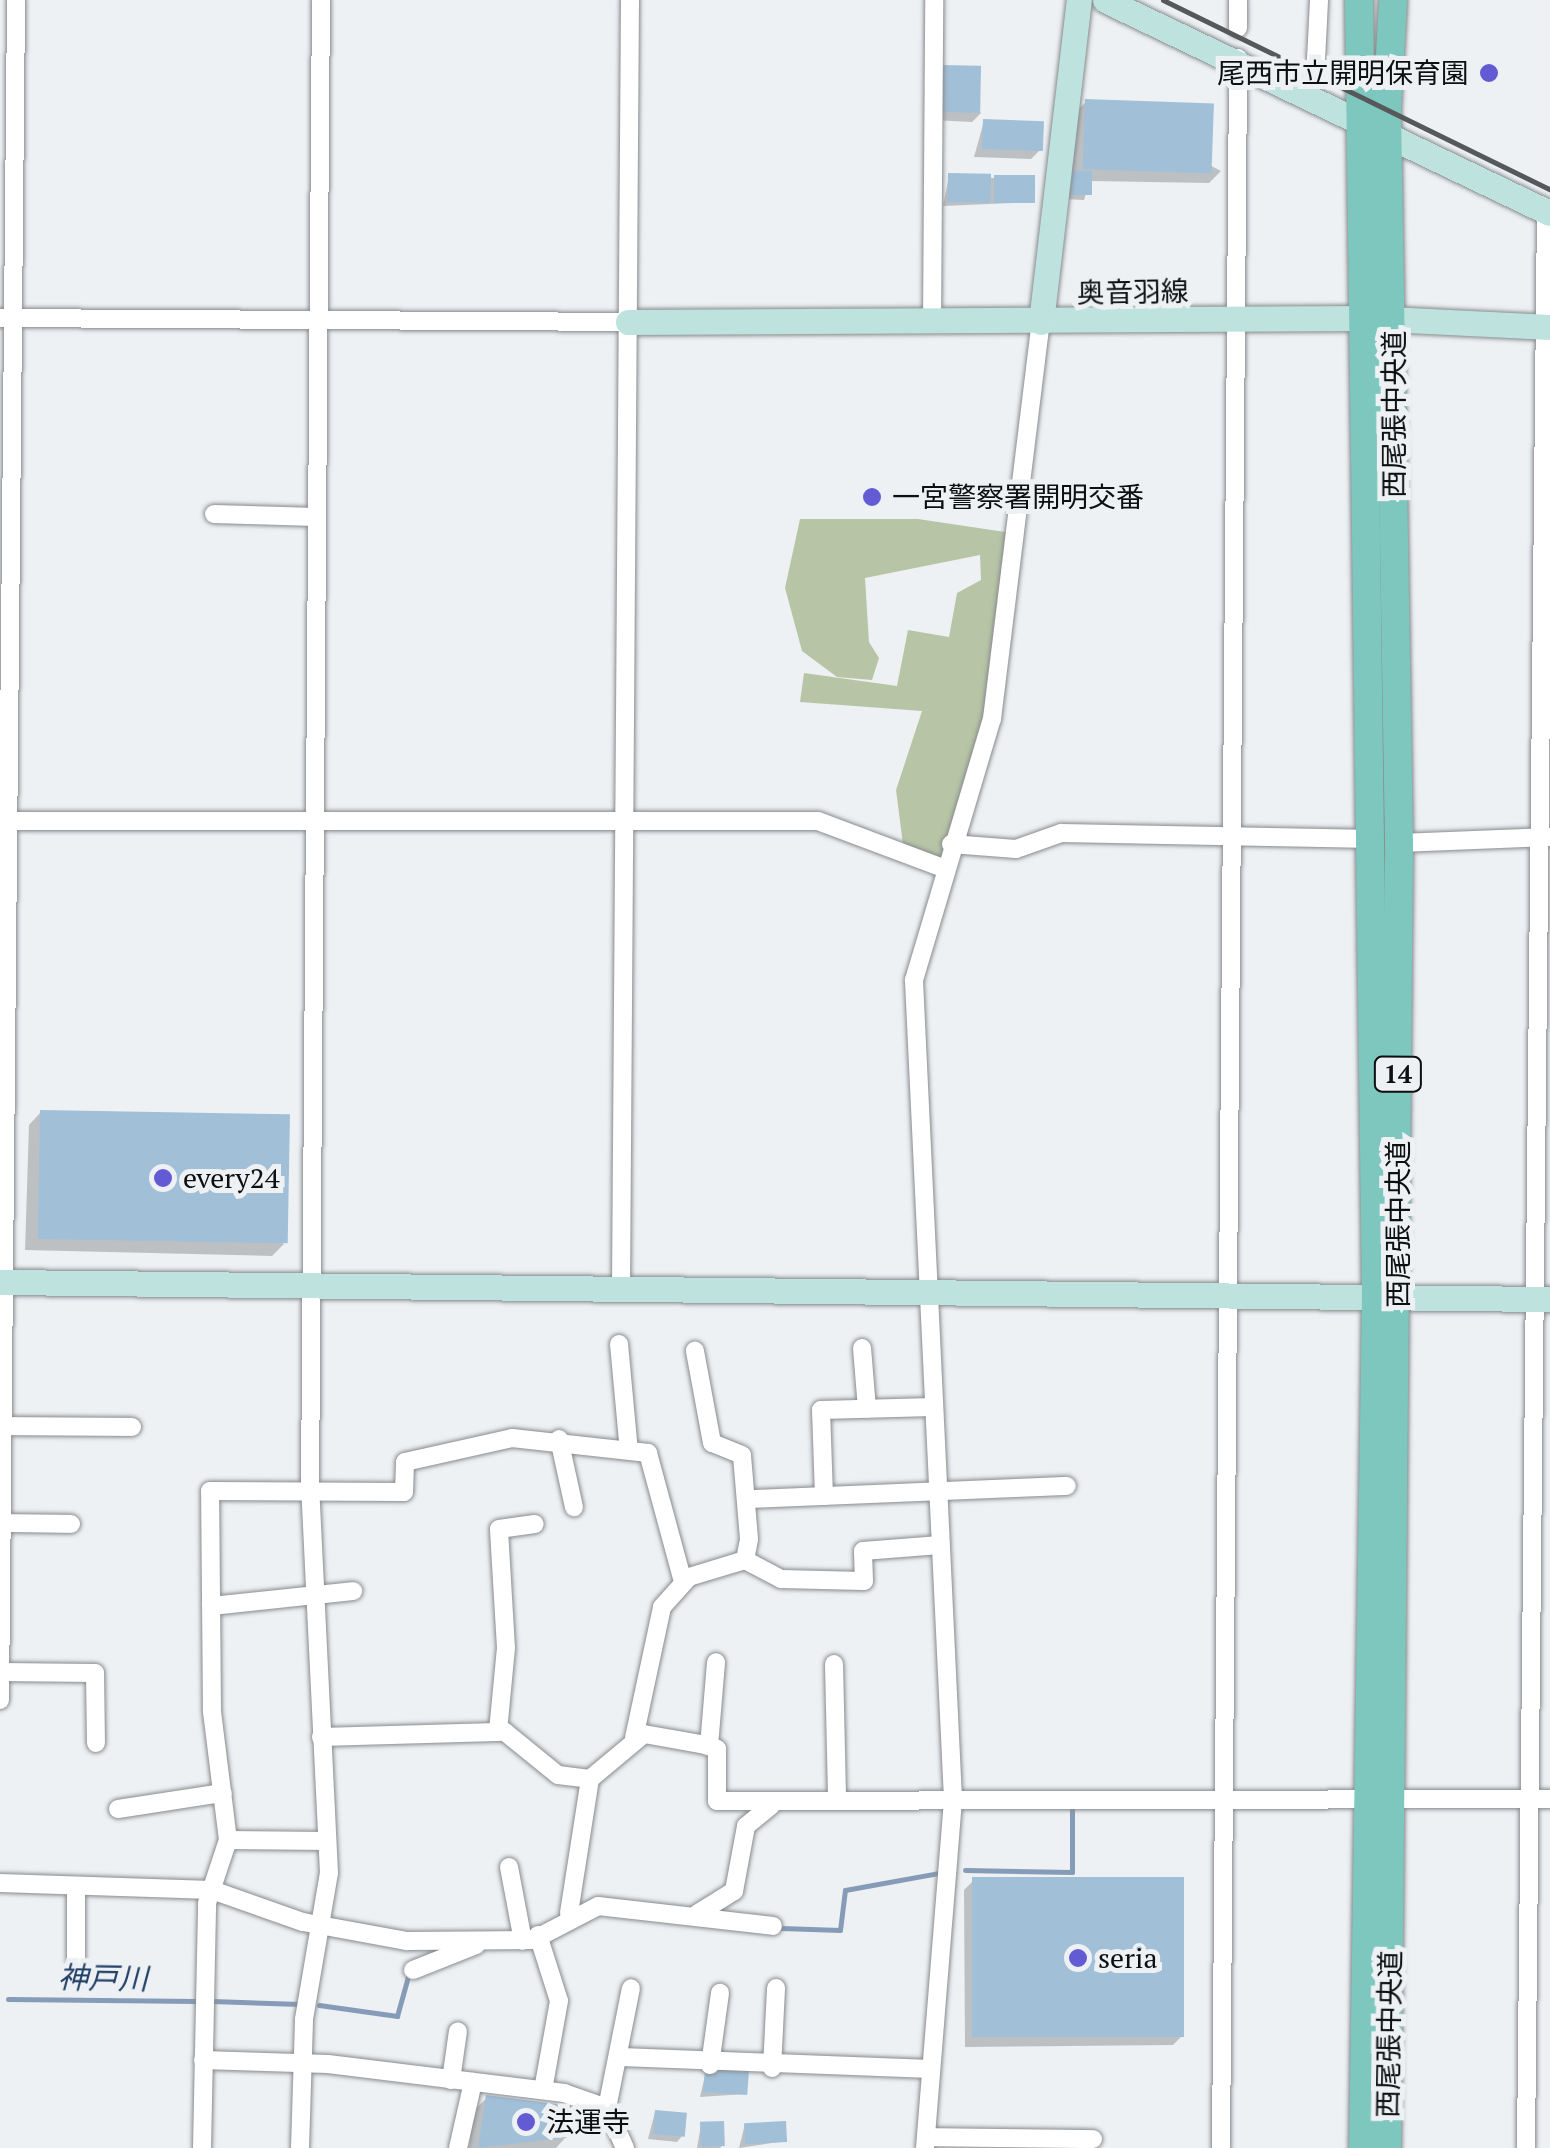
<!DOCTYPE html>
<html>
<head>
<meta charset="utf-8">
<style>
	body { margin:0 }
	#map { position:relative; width:1550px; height:2148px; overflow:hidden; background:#edf1f4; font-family:"PT Serif","Noto Sans JP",serif }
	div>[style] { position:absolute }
	.green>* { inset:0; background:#b7c5a6 }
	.shadow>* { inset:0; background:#0003 }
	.stream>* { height:5px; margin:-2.5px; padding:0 2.5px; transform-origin:2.5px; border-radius:2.5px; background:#869bb7 }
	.building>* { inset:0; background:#a1bfd7; transform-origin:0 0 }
	.roads { filter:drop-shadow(0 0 2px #888b8e) drop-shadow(0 0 2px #888b8e) }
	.street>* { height:18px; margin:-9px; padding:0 9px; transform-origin:9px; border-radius:9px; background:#fff }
	.secondary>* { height:25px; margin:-12.5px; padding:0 12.5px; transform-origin:12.5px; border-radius:12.5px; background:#bee3de }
	.primary>* { height:28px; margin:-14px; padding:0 14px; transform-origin:14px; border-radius:14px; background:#7dc7be }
	.rail>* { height:5px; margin:-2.5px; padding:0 2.5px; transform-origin:2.5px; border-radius:2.5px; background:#56585a }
	.dots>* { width:28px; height:28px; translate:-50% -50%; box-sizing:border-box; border:5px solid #edf1f4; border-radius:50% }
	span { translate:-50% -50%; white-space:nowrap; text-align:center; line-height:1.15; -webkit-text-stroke:10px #edf1f4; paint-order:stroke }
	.shield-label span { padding:2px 8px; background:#edf1f4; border:2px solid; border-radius:8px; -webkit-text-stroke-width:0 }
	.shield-label { font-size:25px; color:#0d0f10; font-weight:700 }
	.poi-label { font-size:28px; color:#0d0f10 }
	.right { translate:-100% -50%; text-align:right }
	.left { translate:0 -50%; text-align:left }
	.street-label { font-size:28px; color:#0d0f10 }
	.water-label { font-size:30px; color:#234168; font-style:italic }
</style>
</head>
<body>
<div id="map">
	<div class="green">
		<i style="clip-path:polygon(800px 519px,918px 519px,1012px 533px,992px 719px,943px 868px,904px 852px,896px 790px,922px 711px,800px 702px,804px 673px,897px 686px,908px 630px,949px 637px,957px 593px,981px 580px,980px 555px,865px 578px,869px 642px,879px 658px,872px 680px,837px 677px,802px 651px,785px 588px)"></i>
	</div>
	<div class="shadow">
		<i style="clip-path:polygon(932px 77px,981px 113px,972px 122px,931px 120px)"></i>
		<i style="clip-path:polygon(1086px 102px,1221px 171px,1209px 183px,1090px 181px,1084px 200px,1063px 199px,1073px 114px)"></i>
		<i style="clip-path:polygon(984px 121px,1040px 150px,1031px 159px,974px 157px)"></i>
		<i style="clip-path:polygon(949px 176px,995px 178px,1032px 202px,943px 206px)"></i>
		<i style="clip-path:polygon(41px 1112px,284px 1244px,272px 1256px,25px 1250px,29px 1125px)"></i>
		<i style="clip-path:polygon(973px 1881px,1182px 2036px,1173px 2045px,965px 2047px,964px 1890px)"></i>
		<i style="clip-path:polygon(706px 2071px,745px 2094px,700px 2097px)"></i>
		<i style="clip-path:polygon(487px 2098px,567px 2136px,556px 2148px,469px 2148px,474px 2110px)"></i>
		<i style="clip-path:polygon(655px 2112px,682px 2136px,677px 2142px,648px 2139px)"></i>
		<i style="clip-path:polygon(745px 2124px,785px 2141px,739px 2148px)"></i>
		<i style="clip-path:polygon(701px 2125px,723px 2145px,720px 2148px,697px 2148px)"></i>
	</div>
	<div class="stream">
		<i style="left:965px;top:1870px;width:107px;rotate:1.1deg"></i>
		<i style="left:1072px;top:1872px;width:62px;rotate:-90deg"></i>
		<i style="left:781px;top:1928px;width:59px;rotate:1.9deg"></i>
		<i style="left:840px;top:1930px;width:40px;rotate:-82.9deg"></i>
		<i style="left:845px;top:1890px;width:96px;rotate:-10.3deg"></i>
		<i style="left:8px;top:1999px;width:189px;rotate:0.6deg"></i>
		<i style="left:212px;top:2001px;width:88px;rotate:2deg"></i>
		<i style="left:319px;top:2005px;width:79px;rotate:8deg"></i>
		<i style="left:397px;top:2016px;width:45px;rotate:-74.4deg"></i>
	</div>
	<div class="building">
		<i style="left:940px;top:65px;width:41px;height:47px;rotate:1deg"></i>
		<i style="left:1085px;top:99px;width:129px;height:70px;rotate:2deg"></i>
		<i style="left:983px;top:119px;width:61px;height:30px;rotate:2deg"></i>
		<i style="left:1067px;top:171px;width:25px;height:24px"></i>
		<i style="left:948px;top:173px;width:43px;height:29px;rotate:1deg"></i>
		<i style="left:994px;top:175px;width:41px;height:28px"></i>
		<i style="left:40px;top:1110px;width:250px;height:129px;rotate:1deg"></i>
		<i style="left:1184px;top:1877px;width:160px;height:212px;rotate:90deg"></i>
		<i style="left:705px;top:2068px;width:44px;height:24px;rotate:4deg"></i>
		<i style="clip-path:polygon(486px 2095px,571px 2106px,570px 2137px,478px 2148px)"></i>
		<i style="left:655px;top:2110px;width:32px;height:24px;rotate:5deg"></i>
		<i style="left:724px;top:2121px;width:25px;height:24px;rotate:88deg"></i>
		<i style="left:786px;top:2121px;width:21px;height:42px;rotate:87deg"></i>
	</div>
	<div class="roads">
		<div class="street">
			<i style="left:1238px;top:28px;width:28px;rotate:-90deg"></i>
			<i style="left:1316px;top:60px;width:60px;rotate:-87.1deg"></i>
			<i style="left:0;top:318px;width:628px;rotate:0.36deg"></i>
			<i style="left:932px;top:324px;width:324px;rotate:-89.6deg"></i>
			<i style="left:214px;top:514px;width:102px;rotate:1.7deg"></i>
			<i style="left:0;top:821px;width:818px"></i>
			<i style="left:818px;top:821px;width:134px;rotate:20.6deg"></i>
			<i style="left:1399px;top:843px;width:151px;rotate:-2.3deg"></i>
			<i style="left:951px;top:844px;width:65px;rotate:4.4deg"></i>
			<i style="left:1016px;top:849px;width:48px;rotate:-19.6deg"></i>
			<i style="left:1061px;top:833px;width:313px;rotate:1.1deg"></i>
			<i style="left:621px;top:1289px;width:1289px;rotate:-89.6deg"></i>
			<i style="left:619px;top:1344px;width:107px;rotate:84.7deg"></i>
			<i style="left:862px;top:1348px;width:61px;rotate:85.3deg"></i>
			<i style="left:0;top:1426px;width:132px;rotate:0.4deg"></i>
			<i style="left:559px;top:1439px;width:70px;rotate:77.6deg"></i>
			<i style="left:824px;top:1496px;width:86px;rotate:-92deg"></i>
			<i style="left:821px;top:1410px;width:112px;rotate:-1.5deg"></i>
			<i style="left:752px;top:1499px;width:315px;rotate:-2.4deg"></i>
			<i style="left:2px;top:1523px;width:69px;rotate:0.8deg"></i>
			<i style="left:745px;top:1560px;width:41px;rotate:27.8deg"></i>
			<i style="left:781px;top:1579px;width:83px;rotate:1.4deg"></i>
			<i style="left:864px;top:1581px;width:30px;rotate:-92deg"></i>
			<i style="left:863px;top:1551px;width:77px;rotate:-4.5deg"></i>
			<i style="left:211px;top:1606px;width:143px;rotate:-6deg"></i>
			<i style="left:834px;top:1664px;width:137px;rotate:88.7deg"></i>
			<i style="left:0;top:1672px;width:95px;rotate:0.6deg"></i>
			<i style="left:95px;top:1673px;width:70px;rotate:89.2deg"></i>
			<i style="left:0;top:1700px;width:1700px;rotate:-89.46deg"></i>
			<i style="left:498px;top:1731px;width:83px;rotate:-84.5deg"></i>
			<i style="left:506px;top:1648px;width:119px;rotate:-93.4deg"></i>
			<i style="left:499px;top:1529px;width:36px;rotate:-8deg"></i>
			<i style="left:321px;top:1737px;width:184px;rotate:-1.6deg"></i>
			<i style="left:505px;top:1732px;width:68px;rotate:39.1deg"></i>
			<i style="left:558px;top:1775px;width:32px;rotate:7deg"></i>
			<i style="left:590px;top:1779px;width:70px;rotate:-39.8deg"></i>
			<i style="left:644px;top:1734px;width:58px;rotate:10deg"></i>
			<i style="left:701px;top:1744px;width:17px;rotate:17deg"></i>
			<i style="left:717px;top:1749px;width:52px;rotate:90deg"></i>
			<i style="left:717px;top:1801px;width:833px;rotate:-0.14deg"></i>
			<i style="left:634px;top:1738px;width:134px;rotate:-77.9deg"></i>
			<i style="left:662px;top:1607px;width:40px;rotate:-48deg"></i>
			<i style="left:689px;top:1577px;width:59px;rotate:-16.9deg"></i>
			<i style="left:745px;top:1560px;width:21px;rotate:-79deg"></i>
			<i style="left:749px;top:1539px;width:84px;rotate:-94.8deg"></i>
			<i style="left:742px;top:1455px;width:32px;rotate:-158deg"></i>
			<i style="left:712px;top:1443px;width:94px;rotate:-100.5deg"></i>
			<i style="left:709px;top:1746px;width:84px;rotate:-85.2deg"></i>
			<i style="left:118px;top:1809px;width:106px;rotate:-8.7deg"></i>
			<i style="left:228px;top:1840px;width:99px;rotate:0.6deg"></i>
			<i style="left:509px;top:1867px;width:75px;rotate:79.3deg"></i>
			<i style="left:0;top:1883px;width:212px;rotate:1.9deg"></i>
			<i style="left:212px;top:1890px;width:96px;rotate:19.4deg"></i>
			<i style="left:303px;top:1922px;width:106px;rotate:10.4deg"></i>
			<i style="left:407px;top:1941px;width:126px;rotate:-0.5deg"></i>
			<i style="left:533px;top:1940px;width:73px;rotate:-27.6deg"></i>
			<i style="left:598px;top:1906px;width:176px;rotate:6.5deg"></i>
			<i style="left:569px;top:1913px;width:136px;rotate:-81.1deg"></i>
			<i style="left:697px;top:1914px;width:44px;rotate:-31.9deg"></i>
			<i style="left:734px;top:1891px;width:66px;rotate:-79.5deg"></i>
			<i style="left:746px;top:1826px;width:32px;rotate:-39deg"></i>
			<i style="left:538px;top:1935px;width:69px;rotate:72.3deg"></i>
			<i style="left:559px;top:2001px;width:90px;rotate:100.2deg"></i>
			<i style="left:76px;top:1961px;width:74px;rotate:-90deg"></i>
			<i style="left:413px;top:1970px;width:68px;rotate:-21.6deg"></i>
			<i style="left:621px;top:2057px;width:310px;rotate:2.2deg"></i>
			<i style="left:203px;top:2060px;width:125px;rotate:1.8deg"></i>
			<i style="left:328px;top:2064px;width:238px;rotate:7deg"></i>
			<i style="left:564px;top:2093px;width:46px;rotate:19.2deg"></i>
			<i style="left:607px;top:2108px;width:44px;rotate:65.8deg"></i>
			<i style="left:710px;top:2065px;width:73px;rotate:-82.1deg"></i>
			<i style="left:772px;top:2068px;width:80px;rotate:-87.1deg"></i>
			<i style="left:451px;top:2080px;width:49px;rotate:-81.9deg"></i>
			<i style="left:607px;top:2108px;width:122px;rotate:-78.7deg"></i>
			<i style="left:926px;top:2137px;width:167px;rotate:0.7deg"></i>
			<i style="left:202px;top:2148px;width:245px;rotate:-88.8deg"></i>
			<i style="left:207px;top:1903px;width:66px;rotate:-71.6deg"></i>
			<i style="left:228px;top:1840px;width:129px;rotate:-97.1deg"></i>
			<i style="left:212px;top:1712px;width:221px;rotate:-90.5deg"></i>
			<i style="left:210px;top:1491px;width:194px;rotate:0.3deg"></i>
			<i style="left:404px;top:1492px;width:30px;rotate:-88deg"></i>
			<i style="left:405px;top:1462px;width:110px;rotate:-12.6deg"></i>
			<i style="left:512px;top:1438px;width:137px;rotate:6.3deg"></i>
			<i style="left:648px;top:1453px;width:134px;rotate:74.8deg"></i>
			<i style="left:300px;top:2148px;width:129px;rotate:-88.2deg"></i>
			<i style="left:304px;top:2019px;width:148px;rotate:-80.3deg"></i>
			<i style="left:329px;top:1873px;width:382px;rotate:-92.8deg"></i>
			<i style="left:310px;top:1491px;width:1491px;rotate:-89.58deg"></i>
			<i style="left:458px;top:2148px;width:68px;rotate:-77.2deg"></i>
			<i style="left:925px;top:2148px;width:350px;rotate:-85.4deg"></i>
			<i style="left:953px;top:1799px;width:820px;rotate:-92.73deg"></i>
			<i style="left:914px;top:980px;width:272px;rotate:-73.4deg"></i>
			<i style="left:992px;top:719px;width:400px;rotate:-83deg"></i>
			<i style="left:1221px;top:2148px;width:2090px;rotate:-89.53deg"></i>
			<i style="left:1526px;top:2148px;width:1937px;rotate:-89.41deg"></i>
		</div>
		<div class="secondary">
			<i style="left:1105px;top:0;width:493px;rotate:25.6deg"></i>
			<i style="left:628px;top:322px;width:740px;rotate:-0.31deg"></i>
			<i style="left:1368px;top:318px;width:182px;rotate:2.8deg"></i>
			<i style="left:1041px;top:322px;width:324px;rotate:-83.3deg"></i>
			<i style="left:0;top:1282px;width:1550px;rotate:0.63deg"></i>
		</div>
		<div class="primary">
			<i style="left:1359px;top:0;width:1296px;rotate:89.25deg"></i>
			<i style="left:1376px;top:1296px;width:852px;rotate:90.87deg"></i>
			<i style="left:1387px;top:2148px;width:1305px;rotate:-89.47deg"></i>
			<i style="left:1399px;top:843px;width:734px;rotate:-90.94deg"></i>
			<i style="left:1387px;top:109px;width:109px;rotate:-86.8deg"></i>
		</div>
	</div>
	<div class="rail">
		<i style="left:1163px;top:0;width:431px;rotate:26.1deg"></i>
	</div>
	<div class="dots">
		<i style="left:1489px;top:73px;background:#625bd4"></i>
		<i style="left:872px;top:497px;background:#625bd4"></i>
		<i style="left:163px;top:1178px;background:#625bd4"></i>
		<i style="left:1078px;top:1958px;background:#625bd4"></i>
		<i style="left:526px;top:2122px;background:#625bd4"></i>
	</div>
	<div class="shield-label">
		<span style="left:1398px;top:1074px">14</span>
	</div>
	<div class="poi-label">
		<span class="right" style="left:1469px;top:73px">尾西市立開明保育園</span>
		<span class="left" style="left:892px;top:497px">一宮警察署開明交番</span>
		<span class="left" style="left:183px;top:1178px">every24</span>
		<span class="left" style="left:1098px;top:1958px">seria</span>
		<span class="left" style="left:546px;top:2122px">法運寺</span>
	</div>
	<div class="street-label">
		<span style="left:1133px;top:292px;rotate:-1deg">奥音羽線</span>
		<span style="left:1394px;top:414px;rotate:-90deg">西尾張中央道</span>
		<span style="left:1398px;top:1224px;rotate:-90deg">西尾張中央道</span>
		<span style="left:1389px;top:2034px;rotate:-89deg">西尾張中央道</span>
	</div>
	<div class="water-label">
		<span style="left:103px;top:1978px;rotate:1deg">神戸川</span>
	</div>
</div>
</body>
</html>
